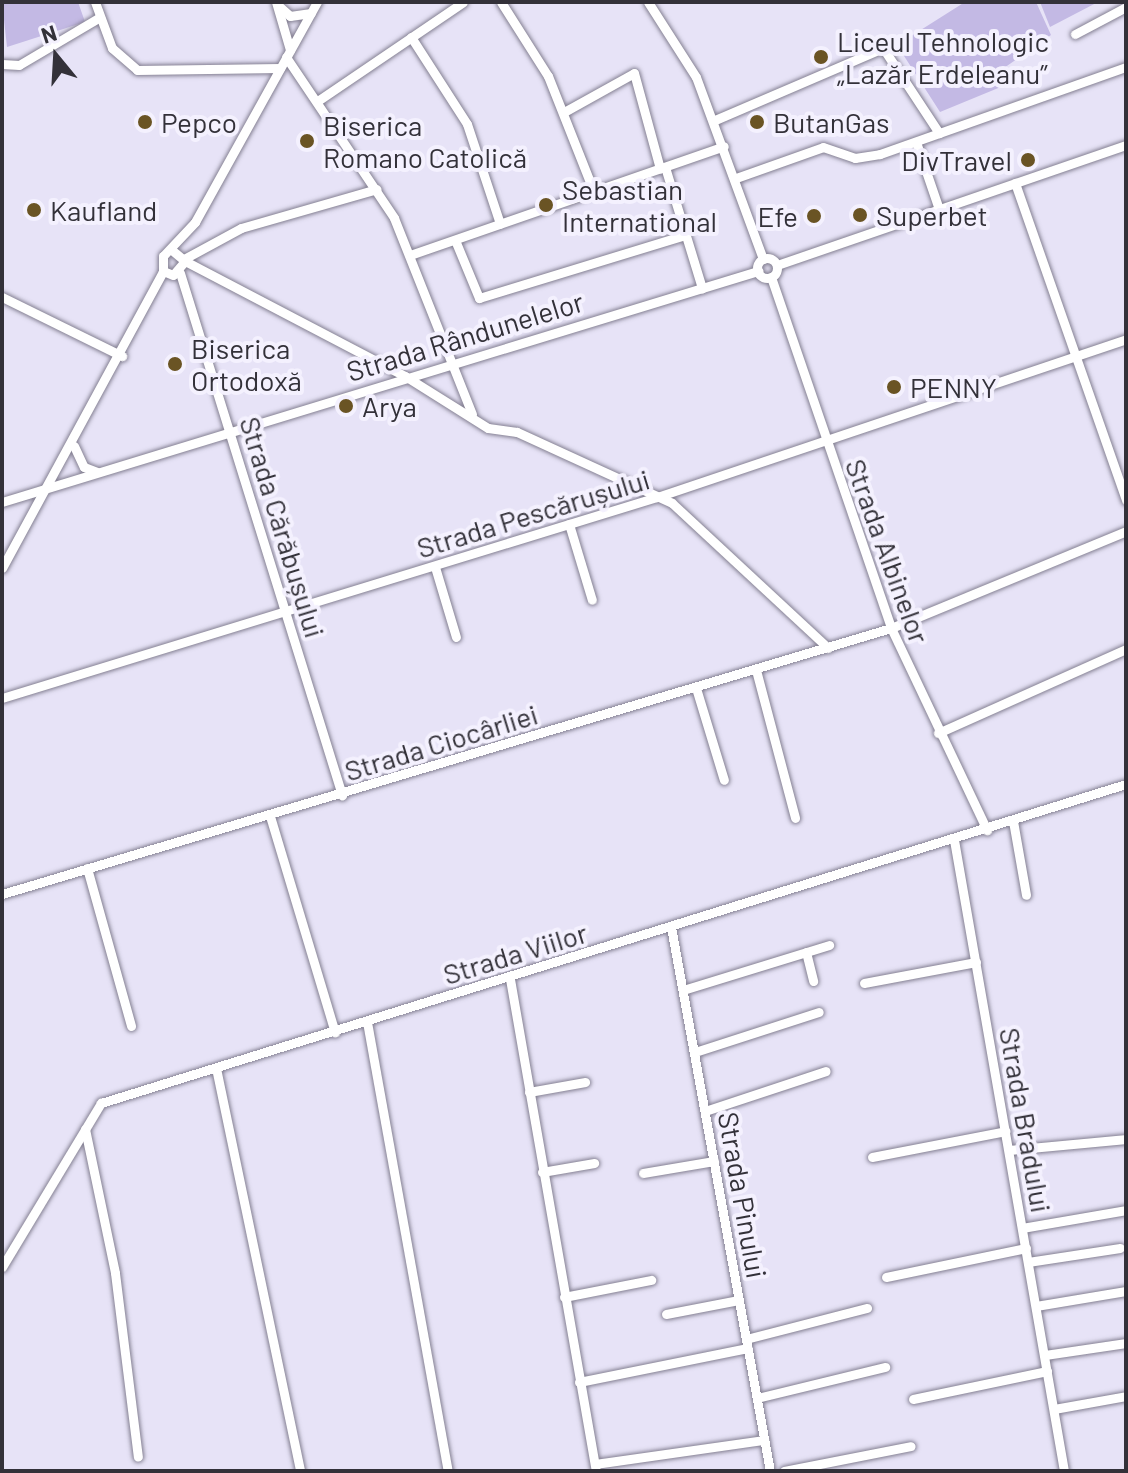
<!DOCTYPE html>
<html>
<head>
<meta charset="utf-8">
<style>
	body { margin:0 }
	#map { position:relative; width:1128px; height:1473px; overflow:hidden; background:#e7e3f7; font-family:Barlow,sans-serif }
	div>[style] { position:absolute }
	.green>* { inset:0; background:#c3b9e4 }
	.roads { filter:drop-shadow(0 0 2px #848092) drop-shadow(0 0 2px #848092) }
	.minor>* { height:9px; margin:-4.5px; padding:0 4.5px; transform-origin:4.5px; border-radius:4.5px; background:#fff }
	.minor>.ring { margin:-4.5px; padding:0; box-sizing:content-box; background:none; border:9px solid #fff; border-radius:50% }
	.dots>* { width:22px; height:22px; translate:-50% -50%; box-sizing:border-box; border:4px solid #f4f1fe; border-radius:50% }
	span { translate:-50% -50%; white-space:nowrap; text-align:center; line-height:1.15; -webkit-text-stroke:8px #f4f1fe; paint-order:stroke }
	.poi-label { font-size:28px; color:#333139 }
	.left { translate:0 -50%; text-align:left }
	.right { translate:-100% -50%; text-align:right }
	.street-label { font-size:28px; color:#333139 }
	.frame { position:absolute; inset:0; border:4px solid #333139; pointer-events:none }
	.north { position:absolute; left:16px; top:16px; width:80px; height:80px; -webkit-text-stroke:6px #f4f1fe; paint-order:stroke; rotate:342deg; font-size:22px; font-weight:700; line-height:32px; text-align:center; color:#333139 }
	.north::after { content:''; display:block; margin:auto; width:28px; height:36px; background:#333139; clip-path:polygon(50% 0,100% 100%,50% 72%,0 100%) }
</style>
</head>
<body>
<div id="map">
	<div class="green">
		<i style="clip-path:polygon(2px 2px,78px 2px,85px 22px,7px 47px)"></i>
		<i style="clip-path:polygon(965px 2px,1036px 2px,1051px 35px,1004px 68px,1008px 84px,940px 112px,897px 45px)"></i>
		<i style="clip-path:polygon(1040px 2px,1098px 2px,1050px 27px)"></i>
	</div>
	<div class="roads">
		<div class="minor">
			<i style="left:95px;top:2px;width:49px;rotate:69.7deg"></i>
			<i style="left:112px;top:48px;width:33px;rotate:41deg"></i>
			<i style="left:137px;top:70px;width:143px;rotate:-0.8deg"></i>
			<i style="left:276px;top:2px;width:50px;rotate:73.7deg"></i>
			<i style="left:501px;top:2px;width:88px;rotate:57.6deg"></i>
			<i style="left:548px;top:76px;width:125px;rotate:68.4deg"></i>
			<i style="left:648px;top:2px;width:89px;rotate:57.4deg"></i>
			<i style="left:696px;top:77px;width:194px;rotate:69.8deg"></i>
			<i style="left:279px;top:6px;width:15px;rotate:42deg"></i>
			<i style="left:290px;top:16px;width:21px;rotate:-8deg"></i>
			<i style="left:1075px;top:34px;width:58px;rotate:-27.9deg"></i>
			<i style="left:411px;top:37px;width:103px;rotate:57.2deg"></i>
			<i style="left:467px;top:124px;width:105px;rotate:71.7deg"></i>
			<i style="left:286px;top:57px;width:194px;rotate:56.1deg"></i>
			<i style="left:394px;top:218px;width:211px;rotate:68.3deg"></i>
			<i style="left:2px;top:64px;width:17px;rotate:3deg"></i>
			<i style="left:19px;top:65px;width:94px;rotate:-30.7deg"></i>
			<i style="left:319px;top:100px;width:174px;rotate:-34.2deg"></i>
			<i style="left:564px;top:112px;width:80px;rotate:-29.1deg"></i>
			<i style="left:634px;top:73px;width:99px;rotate:74.8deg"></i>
			<i style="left:715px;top:120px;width:183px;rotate:-23.2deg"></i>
			<i style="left:883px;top:48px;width:102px;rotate:56.6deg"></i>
			<i style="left:916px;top:142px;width:71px;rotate:71.1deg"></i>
			<i style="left:665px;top:167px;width:127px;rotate:73deg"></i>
			<i style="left:736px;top:178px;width:92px;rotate:-19.6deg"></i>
			<i style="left:823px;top:147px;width:34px;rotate:19deg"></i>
			<i style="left:855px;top:158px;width:25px;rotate:-9deg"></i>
			<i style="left:880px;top:154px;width:261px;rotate:-19.5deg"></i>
			<i style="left:1015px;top:183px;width:336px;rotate:70.7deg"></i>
			<i style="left:455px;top:240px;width:63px;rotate:67.5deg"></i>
			<i style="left:479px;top:298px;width:215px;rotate:-17deg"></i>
			<i style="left:173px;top:251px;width:16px;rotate:40deg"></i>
			<i style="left:185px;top:261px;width:18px;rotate:131deg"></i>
			<i style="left:173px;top:275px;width:11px;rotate:-158deg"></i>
			<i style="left:163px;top:271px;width:15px;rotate:-90deg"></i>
			<i style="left:163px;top:256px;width:47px;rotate:-46.7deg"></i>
			<i style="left:195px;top:222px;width:252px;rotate:-61deg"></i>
			<i style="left:410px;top:255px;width:332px;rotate:-19.1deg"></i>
			<i class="ring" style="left:757px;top:258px;width:11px;height:11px"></i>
			<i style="left:184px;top:259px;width:65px;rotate:-28.5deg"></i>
			<i style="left:241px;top:228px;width:141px;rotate:-16deg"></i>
			<i style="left:185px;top:261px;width:248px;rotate:27.6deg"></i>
			<i style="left:405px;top:376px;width:98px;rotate:32.1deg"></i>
			<i style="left:488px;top:428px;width:29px;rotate:8deg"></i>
			<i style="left:517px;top:432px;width:170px;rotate:24.6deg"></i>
			<i style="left:672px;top:503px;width:213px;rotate:42.9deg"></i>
			<i style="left:777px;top:265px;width:369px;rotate:-19deg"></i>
			<i style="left:180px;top:273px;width:547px;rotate:72.76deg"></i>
			<i style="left:771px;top:277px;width:371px;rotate:71.1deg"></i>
			<i style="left:891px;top:628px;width:224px;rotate:64.6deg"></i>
			<i style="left:2px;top:297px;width:134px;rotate:26.2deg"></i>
			<i style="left:74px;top:446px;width:23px;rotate:65deg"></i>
			<i style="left:84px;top:467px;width:14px;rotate:21deg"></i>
			<i style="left:2px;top:502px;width:791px;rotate:-16.99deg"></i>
			<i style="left:569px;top:524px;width:79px;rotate:73.2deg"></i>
			<i style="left:435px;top:567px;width:73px;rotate:73.3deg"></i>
			<i style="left:2px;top:568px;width:338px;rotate:-61.5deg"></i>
			<i style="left:756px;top:670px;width:153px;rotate:75.2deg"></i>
			<i style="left:696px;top:688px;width:96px;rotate:73.1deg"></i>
			<i style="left:2px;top:698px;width:685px;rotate:-17.06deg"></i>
			<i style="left:657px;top:497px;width:495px;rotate:-18.6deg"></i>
			<i style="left:938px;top:733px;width:206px;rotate:-24.1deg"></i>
			<i style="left:270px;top:816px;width:226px;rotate:73.3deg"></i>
			<i style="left:1013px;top:821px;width:75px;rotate:80deg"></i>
			<i style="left:954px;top:840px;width:641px;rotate:80.11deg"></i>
			<i style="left:87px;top:868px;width:164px;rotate:74.4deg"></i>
			<i style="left:2px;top:894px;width:928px;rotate:-16.66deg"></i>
			<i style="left:891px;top:628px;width:254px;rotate:-22.4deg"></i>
			<i style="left:671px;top:927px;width:553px;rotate:79.69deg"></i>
			<i style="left:806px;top:952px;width:30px;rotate:76deg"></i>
			<i style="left:510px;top:979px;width:499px;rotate:80.1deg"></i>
			<i style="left:864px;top:983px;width:114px;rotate:-10.6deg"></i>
			<i style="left:683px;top:990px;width:153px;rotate:-17.1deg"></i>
			<i style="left:367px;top:1022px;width:456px;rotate:79.8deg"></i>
			<i style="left:695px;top:1052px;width:130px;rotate:-17.9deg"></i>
			<i style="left:216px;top:1068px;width:412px;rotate:78.2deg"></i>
			<i style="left:529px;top:1092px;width:57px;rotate:-10.1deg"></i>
			<i style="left:705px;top:1111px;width:127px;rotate:-18.3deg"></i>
			<i style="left:85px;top:1129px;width:147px;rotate:78.2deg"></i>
			<i style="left:115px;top:1273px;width:185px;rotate:82.9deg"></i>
			<i style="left:1009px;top:1150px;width:118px;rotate:-5.4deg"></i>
			<i style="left:872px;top:1157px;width:136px;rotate:-11deg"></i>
			<i style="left:542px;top:1172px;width:53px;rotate:-9.8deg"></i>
			<i style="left:643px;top:1173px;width:72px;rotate:-9.6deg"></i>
			<i style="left:1022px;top:1228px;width:106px;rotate:-9.8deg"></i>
			<i style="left:1028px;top:1262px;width:93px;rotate:-8.7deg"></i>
			<i style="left:2px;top:1267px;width:192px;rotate:-58.9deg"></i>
			<i style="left:101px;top:1103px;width:1073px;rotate:-17.29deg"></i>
			<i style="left:886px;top:1277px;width:143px;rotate:-11.7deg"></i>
			<i style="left:564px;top:1297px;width:89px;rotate:-11.1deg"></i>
			<i style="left:1036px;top:1306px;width:91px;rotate:-9.5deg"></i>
			<i style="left:666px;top:1314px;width:74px;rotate:-10.9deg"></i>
			<i style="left:746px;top:1339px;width:125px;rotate:-14.4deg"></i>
			<i style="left:1045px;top:1355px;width:82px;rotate:-8.4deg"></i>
			<i style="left:579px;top:1382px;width:172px;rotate:-11.4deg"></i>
			<i style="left:757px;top:1398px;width:132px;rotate:-13.6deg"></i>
			<i style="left:913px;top:1399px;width:137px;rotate:-11.8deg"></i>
			<i style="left:1054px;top:1409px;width:73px;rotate:-10.2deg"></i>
			<i style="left:595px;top:1464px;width:171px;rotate:-8.1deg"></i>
			<i style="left:784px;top:1471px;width:129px;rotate:-11.1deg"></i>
		</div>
	</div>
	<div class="dots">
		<i style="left:821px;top:57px;background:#6a5424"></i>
		<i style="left:145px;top:122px;background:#6a5424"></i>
		<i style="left:757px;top:122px;background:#6a5424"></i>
		<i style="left:307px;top:141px;background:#6a5424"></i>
		<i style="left:1028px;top:160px;background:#6a5424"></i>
		<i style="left:546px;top:205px;background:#6a5424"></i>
		<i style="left:34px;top:210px;background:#6a5424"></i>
		<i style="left:860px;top:215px;background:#6a5424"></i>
		<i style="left:814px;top:216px;background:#6a5424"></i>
		<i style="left:175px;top:364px;background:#6a5424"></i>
		<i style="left:894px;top:387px;background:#6a5424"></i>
		<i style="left:346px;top:406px;background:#6a5424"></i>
	</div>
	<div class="poi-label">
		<span class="left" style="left:837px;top:57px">Liceul Tehnologic<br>„Lazăr Erdeleanu”</span>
		<span class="left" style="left:161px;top:122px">Pepco</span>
		<span class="left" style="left:773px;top:122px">ButanGas</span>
		<span class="left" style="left:323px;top:141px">Biserica<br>Romano Catolică</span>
		<span class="right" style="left:1012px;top:160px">DivTravel</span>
		<span class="left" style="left:562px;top:205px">Sebastian<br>International</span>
		<span class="left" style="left:50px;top:210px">Kaufland</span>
		<span class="left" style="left:876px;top:215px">Superbet</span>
		<span class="right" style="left:798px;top:216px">Efe</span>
		<span class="left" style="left:191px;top:364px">Biserica<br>Ortodoxă</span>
		<span class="left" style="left:910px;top:387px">PENNY</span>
		<span class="left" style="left:362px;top:406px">Arya</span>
	</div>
	<div class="street-label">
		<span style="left:465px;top:336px;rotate:-17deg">Strada Rândunelelor</span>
		<span style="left:533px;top:513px;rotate:-17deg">Strada Pescărușului</span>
		<span style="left:283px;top:527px;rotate:73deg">Strada Cărăbușului</span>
		<span style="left:888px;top:551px;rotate:70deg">Strada Albinelor</span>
		<span style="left:441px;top:742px;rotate:-17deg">Strada Ciocârliei</span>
		<span style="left:515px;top:953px;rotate:-17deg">Strada Viilor</span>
		<span style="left:1026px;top:1120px;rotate:80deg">Strada Bradului</span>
		<span style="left:743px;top:1195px;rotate:80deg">Strada Pinului</span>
	</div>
	<div class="frame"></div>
	<div class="north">N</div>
</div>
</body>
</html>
